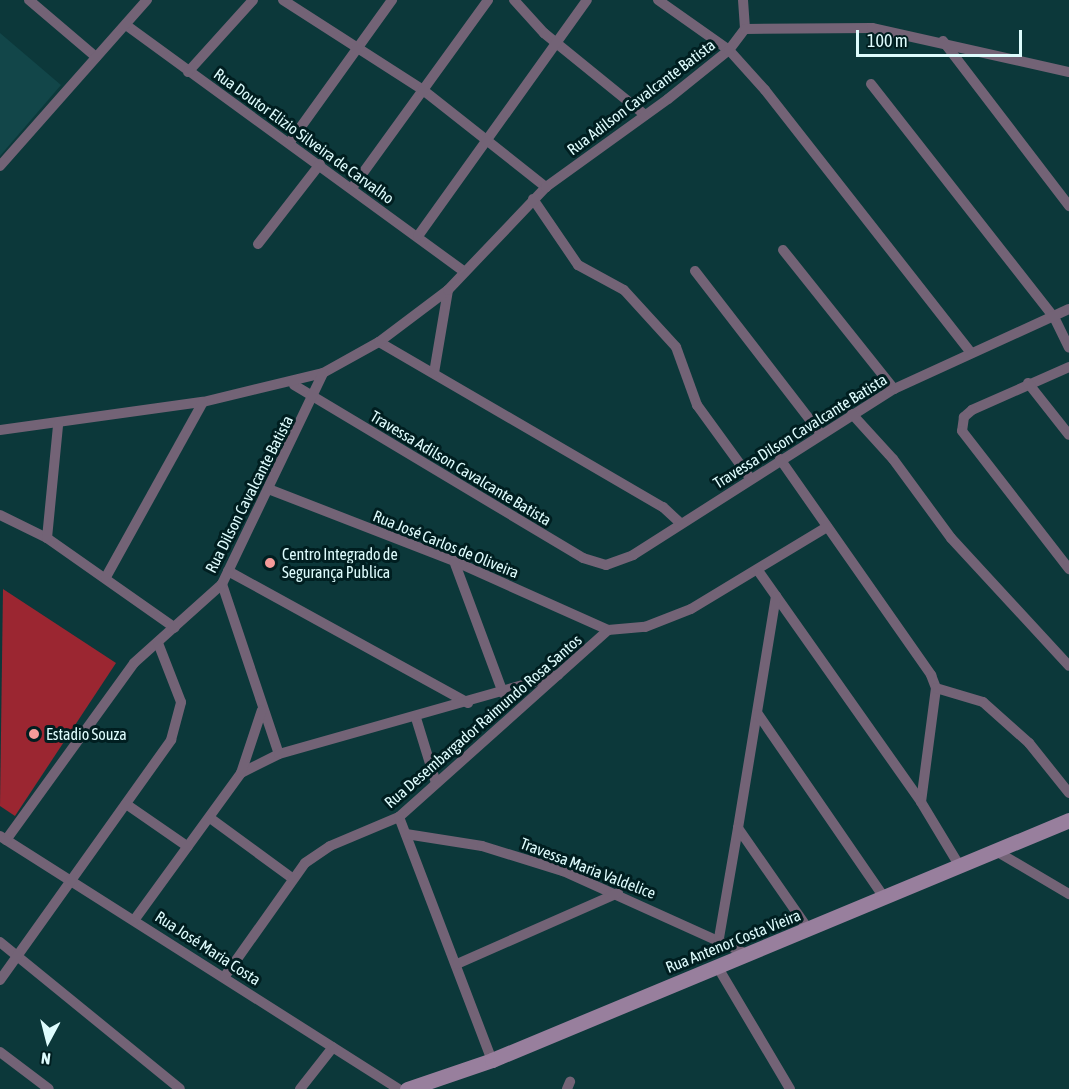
<!DOCTYPE html>
<html>
<head>
<meta charset="utf-8">
<style>
	body { margin:0 }
	#map { position:relative; width:1069px; height:1089px; overflow:hidden; background:#0c383a; font-family:"Asap Condensed",sans-serif }
	div>[style] { position:absolute }
	.built>* { inset:0; background:#124649 }
	.green>* { inset:0; background:#9b2631 }
	.street>* { height:10px; margin:-5px; padding:0 5px; transform-origin:5px; border-radius:5px; background:#736376 }
	.secondary>* { height:15px; margin:-7.5px; padding:0 7.5px; transform-origin:7.5px; border-radius:7.5px; background:#987f9d }
	.dots>* { width:16px; height:16px; translate:-50% -50%; box-sizing:border-box; border:3px solid #001e20; border-radius:50% }
	span { translate:-50% -50%; white-space:nowrap; text-align:center; line-height:1.15; -webkit-text-stroke:6px #001e20; paint-order:stroke }
	.street-label { font-size:16px; color:#defcfd }
	.poi-label { font-size:16px; color:#defcfd }
	.left { translate:0 -50%; text-align:left }
	.north { position:absolute; left:18px; top:1011px; width:60px; height:60px; -webkit-text-stroke:4px #001e20; paint-order:stroke; rotate:187deg; font-size:16px; font-weight:700; line-height:24px; text-align:center; color:#defcfd }
	.north::after { content:''; display:block; margin:auto; width:21px; height:27px; background:#defcfd; clip-path:polygon(50% 0,100% 100%,50% 72%,0 100%) }
	.scale { position:absolute; left:856px; top:30px; width:166px; height:27px; box-sizing:border-box; border:3px solid #defcfd; border-top:0; padding-left:8px; font-size:18px; line-height:21px; white-space:nowrap; color:#defcfd; -webkit-text-stroke:4px #001e20; paint-order:stroke }
</style>
</head>
<body>
<div id="map">
	<div class="built">
		<i style="clip-path:polygon(0 33px,61px 85px,0 156px)"></i>
	</div>
	<div class="green">
		<i style="clip-path:polygon(3px 589px,116px 663px,15px 816px,0 806px)"></i>
	</div>
	<div class="street">
		<i style="left:29px;top:0;width:88px;rotate:40.4deg"></i>
		<i style="left:283px;top:0;width:166px;rotate:32.7deg"></i>
		<i style="left:423px;top:90px;width:157px;rotate:38.3deg"></i>
		<i style="left:514px;top:0;width:45px;rotate:47.7deg"></i>
		<i style="left:544px;top:33px;width:130px;rotate:39.1deg"></i>
		<i style="left:658px;top:0;width:87px;rotate:35.2deg"></i>
		<i style="left:729px;top:50px;width:54px;rotate:48deg"></i>
		<i style="left:765px;top:90px;width:334px;rotate:51.9deg"></i>
		<i style="left:743px;top:0;width:29px;rotate:86deg"></i>
		<i style="left:126px;top:25px;width:419px;rotate:36.1deg"></i>
		<i style="left:943px;top:41px;width:208px;rotate:52.6deg"></i>
		<i style="left:188px;top:72px;width:97px;rotate:-47.9deg"></i>
		<i style="left:871px;top:84px;width:296px;rotate:51.9deg"></i>
		<i style="left:1054px;top:317px;width:34px;rotate:64deg"></i>
		<i style="left:290px;top:142px;width:175px;rotate:-54.3deg"></i>
		<i style="left:0;top:166px;width:222px;rotate:-48.5deg"></i>
		<i style="left:352px;top:188px;width:232px;rotate:-54.1deg"></i>
		<i style="left:533px;top:199px;width:80px;rotate:55.7deg"></i>
		<i style="left:578px;top:265px;width:52px;rotate:28.5deg"></i>
		<i style="left:624px;top:290px;width:77px;rotate:47.6deg"></i>
		<i style="left:676px;top:347px;width:62px;rotate:70.1deg"></i>
		<i style="left:697px;top:405px;width:90px;rotate:54deg"></i>
		<i style="left:418px;top:236px;width:290px;rotate:-54.4deg"></i>
		<i style="left:258px;top:244px;width:101px;rotate:-52.2deg"></i>
		<i style="left:783px;top:250px;width:178px;rotate:51.4deg"></i>
		<i style="left:695px;top:271px;width:205px;rotate:52.3deg"></i>
		<i style="left:379px;top:342px;width:328px;rotate:30.2deg"></i>
		<i style="left:663px;top:507px;width:23px;rotate:43deg"></i>
		<i style="left:1069px;top:367px;width:106px;rotate:156.1deg"></i>
		<i style="left:972px;top:410px;width:11px;rotate:139deg"></i>
		<i style="left:964px;top:417px;width:14px;rotate:98deg"></i>
		<i style="left:962px;top:431px;width:175px;rotate:52.2deg"></i>
		<i style="left:434px;top:373px;width:84px;rotate:-80.4deg"></i>
		<i style="left:1028px;top:383px;width:66px;rotate:51.7deg"></i>
		<i style="left:294px;top:385px;width:337px;rotate:30.9deg"></i>
		<i style="left:583px;top:558px;width:24px;rotate:17deg"></i>
		<i style="left:606px;top:565px;width:29px;rotate:-20deg"></i>
		<i style="left:633px;top:555px;width:309px;rotate:-32.5deg"></i>
		<i style="left:894px;top:389px;width:192px;rotate:-24.6deg"></i>
		<i style="left:852px;top:414px;width:61px;rotate:47.7deg"></i>
		<i style="left:893px;top:459px;width:98px;rotate:53.7deg"></i>
		<i style="left:951px;top:538px;width:174px;rotate:47.3deg"></i>
		<i style="left:0;top:430px;width:205px;rotate:-7.9deg"></i>
		<i style="left:203px;top:402px;width:123px;rotate:-13.6deg"></i>
		<i style="left:323px;top:373px;width:64px;rotate:-29deg"></i>
		<i style="left:379px;top:342px;width:86px;rotate:-37deg"></i>
		<i style="left:448px;top:290px;width:142px;rotate:-46.4deg"></i>
		<i style="left:546px;top:187px;width:150px;rotate:-35.8deg"></i>
		<i style="left:668px;top:99px;width:78px;rotate:-38.8deg"></i>
		<i style="left:729px;top:50px;width:26px;rotate:-53deg"></i>
		<i style="left:745px;top:29px;width:127px;rotate:-0.5deg"></i>
		<i style="left:872px;top:28px;width:202px;rotate:12.6deg"></i>
		<i style="left:780px;top:459px;width:264px;rotate:55deg"></i>
		<i style="left:931px;top:675px;width:14px;rotate:69deg"></i>
		<i style="left:936px;top:688px;width:115px;rotate:97.5deg"></i>
		<i style="left:921px;top:802px;width:74px;rotate:58.9deg"></i>
		<i style="left:271px;top:490px;width:196px;rotate:21.2deg"></i>
		<i style="left:454px;top:561px;width:169px;rotate:24.1deg"></i>
		<i style="left:608px;top:630px;width:37px;rotate:-5deg"></i>
		<i style="left:645px;top:627px;width:49px;rotate:-21.4deg"></i>
		<i style="left:691px;top:609px;width:159px;rotate:-31.1deg"></i>
		<i style="left:0;top:515px;width:52px;rotate:26.1deg"></i>
		<i style="left:47px;top:538px;width:156px;rotate:35.1deg"></i>
		<i style="left:47px;top:538px;width:114px;rotate:-84.4deg"></i>
		<i style="left:454px;top:561px;width:141px;rotate:69.6deg"></i>
		<i style="left:228px;top:571px;width:274px;rotate:28.8deg"></i>
		<i style="left:759px;top:572px;width:281px;rotate:54.8deg"></i>
		<i style="left:106px;top:577px;width:200px;rotate:-61deg"></i>
		<i style="left:222px;top:584px;width:179px;rotate:71.5deg"></i>
		<i style="left:776px;top:596px;width:235px;rotate:99.3deg"></i>
		<i style="left:738px;top:828px;width:124px;rotate:55.2deg"></i>
		<i style="left:936px;top:688px;width:49px;rotate:16.6deg"></i>
		<i style="left:983px;top:702px;width:62px;rotate:41.7deg"></i>
		<i style="left:1029px;top:743px;width:64px;rotate:51.3deg"></i>
		<i style="left:758px;top:714px;width:222px;rotate:55.5deg"></i>
		<i style="left:416px;top:718px;width:68px;rotate:72.9deg"></i>
		<i style="left:241px;top:773px;width:42px;rotate:-26.6deg"></i>
		<i style="left:279px;top:754px;width:290px;rotate:-15.8deg"></i>
		<i style="left:126px;top:804px;width:75px;rotate:34.7deg"></i>
		<i style="left:399px;top:817px;width:260px;rotate:69.1deg"></i>
		<i style="left:210px;top:818px;width:102px;rotate:36.2deg"></i>
		<i style="left:406px;top:834px;width:77px;rotate:9deg"></i>
		<i style="left:482px;top:846px;width:85px;rotate:17.2deg"></i>
		<i style="left:563px;top:871px;width:204px;rotate:24.3deg"></i>
		<i style="left:0;top:836px;width:472px;rotate:32.4deg"></i>
		<i style="left:6px;top:840px;width:218px;rotate:-54.1deg"></i>
		<i style="left:134px;top:663px;width:118px;rotate:-41.9deg"></i>
		<i style="left:222px;top:584px;width:234px;rotate:-64.4deg"></i>
		<i style="left:996px;top:851px;width:85px;rotate:30.5deg"></i>
		<i style="left:135px;top:919px;width:180px;rotate:-54deg"></i>
		<i style="left:241px;top:773px;width:66px;rotate:-71.6deg"></i>
		<i style="left:719px;top:938px;width:112px;rotate:-80.2deg"></i>
		<i style="left:0;top:942px;width:232px;rotate:39.2deg"></i>
		<i style="left:457px;top:964px;width:176px;rotate:-23.8deg"></i>
		<i style="left:717px;top:966px;width:143px;rotate:59.3deg"></i>
		<i style="left:225px;top:976px;width:138px;rotate:-54.7deg"></i>
		<i style="left:305px;top:863px;width:30px;rotate:-34deg"></i>
		<i style="left:330px;top:846px;width:75px;rotate:-22.8deg"></i>
		<i style="left:399px;top:817px;width:280px;rotate:-41.8deg"></i>
		<i style="left:0;top:980px;width:295px;rotate:-54.5deg"></i>
		<i style="left:171px;top:740px;width:39px;rotate:-75deg"></i>
		<i style="left:181px;top:702px;width:63px;rotate:-111.3deg"></i>
		<i style="left:0;top:1052px;width:61px;rotate:37.1deg"></i>
		<i style="left:300px;top:1089px;width:53px;rotate:-51.8deg"></i>
		<i style="left:567px;top:1089px;width:8px;rotate:-67deg"></i>
	</div>
	<div class="secondary">
		<i style="left:407px;top:1089px;width:90px;rotate:-18.8deg"></i>
		<i style="left:492px;top:1060px;width:625px;rotate:-22.58deg"></i>
	</div>
	<div class="dots">
		<i style="left:270px;top:563px;background:#f59b9a"></i>
		<i style="left:34px;top:734px;background:#f59b9a"></i>
	</div>
	<div class="street-label">
		<span style="left:641px;top:97px;rotate:-37deg">Rua Adilson Cavalcante Batista</span>
		<span style="left:304px;top:136px;rotate:36deg">Rua Doutor Elizio Silveira de Carvalho</span>
		<span style="left:800px;top:431px;rotate:-32deg">Travessa Dilson Cavalcante Batista</span>
		<span style="left:461px;top:468px;rotate:31deg">Travessa Adilson Cavalcante Batista</span>
		<span style="left:249px;top:494px;rotate:-63deg">Rua Dilson Cavalcante Batista</span>
		<span style="left:446px;top:544px;rotate:22deg">Rua José Carlos de Oliveira</span>
		<span style="left:483px;top:721px;rotate:-41deg">Rua Desembargador Raimundo Rosa Santos</span>
		<span style="left:588px;top:868px;rotate:21deg">Travessa Maria Valdelice</span>
		<span style="left:733px;top:941px;rotate:-22deg">Rua Antenor Costa Vieira</span>
		<span style="left:208px;top:948px;rotate:33deg">Rua José Maria Costa</span>
	</div>
	<div class="poi-label">
		<span class="left" style="left:282px;top:563px">Centro Integrado de<br>Segurança Publica</span>
		<span class="left" style="left:46px;top:734px">Estadio Souza</span>
	</div>
	<div class="north">N</div>
	<div class="scale">100 m</div>
</div>
</body>
</html>
